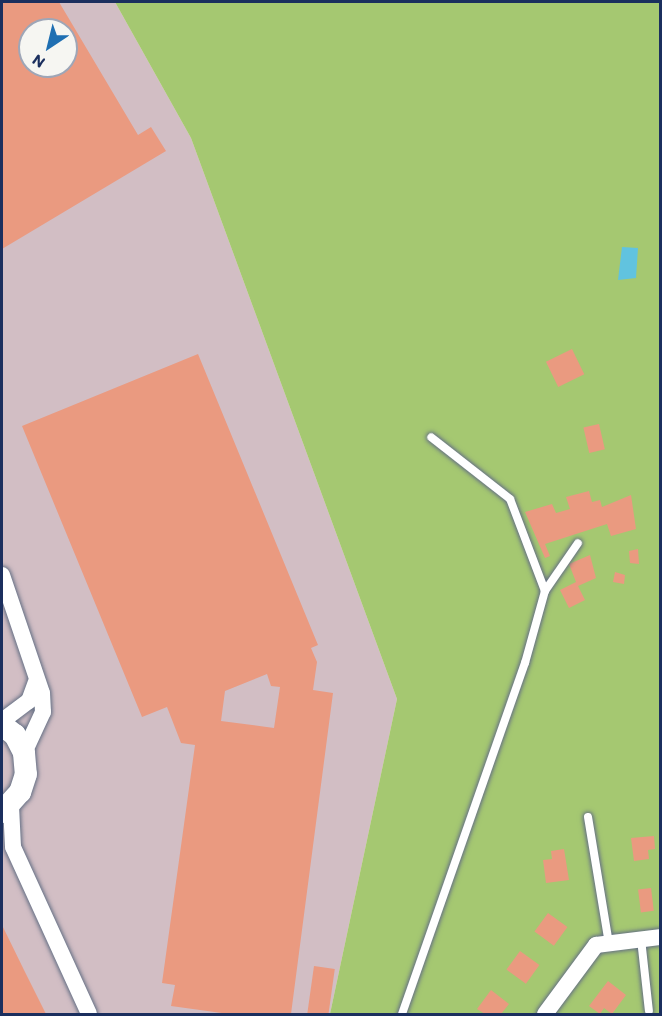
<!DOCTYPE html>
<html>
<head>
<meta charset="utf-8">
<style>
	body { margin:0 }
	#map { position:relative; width:662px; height:1016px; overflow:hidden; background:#ede6cc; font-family:Itim,sans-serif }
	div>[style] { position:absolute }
	.industrial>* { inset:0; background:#d2bec4 }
	.green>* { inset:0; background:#a5c871 }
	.water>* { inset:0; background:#61c3df }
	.building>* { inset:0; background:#ea9a80; transform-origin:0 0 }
	.roads { filter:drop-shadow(0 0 2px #646f84) drop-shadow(0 0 2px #646f84) }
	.lane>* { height:8px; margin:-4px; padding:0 4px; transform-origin:4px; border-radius:4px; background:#fff }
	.street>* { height:16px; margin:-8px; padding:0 8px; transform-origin:8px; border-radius:8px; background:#fff }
	.secondary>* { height:22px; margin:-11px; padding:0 11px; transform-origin:11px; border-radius:11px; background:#fff }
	span { translate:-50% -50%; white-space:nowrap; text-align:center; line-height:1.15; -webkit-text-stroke:4.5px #f6f6f2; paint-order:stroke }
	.frame { position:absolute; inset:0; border:3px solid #1b2f5e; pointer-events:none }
	.north { position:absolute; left:18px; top:18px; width:60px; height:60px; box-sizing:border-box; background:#f6f6f2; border:2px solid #9ea6b7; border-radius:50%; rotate:215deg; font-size:16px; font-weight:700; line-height:24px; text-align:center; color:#1b2f5e }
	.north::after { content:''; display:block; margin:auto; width:21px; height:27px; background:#1f6fb2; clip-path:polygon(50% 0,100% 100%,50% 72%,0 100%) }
</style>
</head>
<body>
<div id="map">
	<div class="industrial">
		<i style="clip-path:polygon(evenodd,2px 2px,115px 2px,191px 138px,397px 699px,330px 1014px,2px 1014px,2px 2px,30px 30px,66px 30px,66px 66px,30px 66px,30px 30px)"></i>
	</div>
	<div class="green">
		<i style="clip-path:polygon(115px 2px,660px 2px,660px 1014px,330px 1014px,397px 699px,191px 138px)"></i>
	</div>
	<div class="water">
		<i style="clip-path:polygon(622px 247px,638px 248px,636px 278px,618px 280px)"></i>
	</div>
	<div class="building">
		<i style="clip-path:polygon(evenodd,2px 2px,59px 2px,138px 135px,151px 127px,166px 151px,2px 249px,2px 2px,30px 30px,66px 30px,66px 66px,30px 66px,30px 30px)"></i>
		<i style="left:572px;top:349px;width:28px;height:29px;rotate:64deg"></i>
		<i style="clip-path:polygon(evenodd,198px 354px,318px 645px,311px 648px,317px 662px,313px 690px,333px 693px,291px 1014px,229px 1014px,171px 1006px,175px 985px,162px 983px,195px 745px,181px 743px,167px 707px,142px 717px,22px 426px,198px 354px,267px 674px,271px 686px,280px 687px,274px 728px,221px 721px,225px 691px,267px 674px)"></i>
		<i style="left:599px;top:424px;width:26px;height:16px;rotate:77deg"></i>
		<i style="clip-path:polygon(589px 491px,592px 502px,600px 500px,602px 507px,631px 495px,636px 529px,611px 536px,607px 524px,545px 544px,550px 556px,545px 558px,525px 512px,552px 504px,556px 513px,570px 509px,566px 497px)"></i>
		<i style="clip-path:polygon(638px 549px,639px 564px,630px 563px,629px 551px)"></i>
		<i style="clip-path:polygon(590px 555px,596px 578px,578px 586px,585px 600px,569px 608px,560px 590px,576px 582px,569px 564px)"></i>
		<i style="clip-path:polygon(615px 572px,625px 575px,624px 584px,613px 582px)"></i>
		<i style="clip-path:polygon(654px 836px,655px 849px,648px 850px,649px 859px,634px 861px,631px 838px)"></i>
		<i style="clip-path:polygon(564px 849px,569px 880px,546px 883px,543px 860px,552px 859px,551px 851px)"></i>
		<i style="left:651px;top:888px;width:23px;height:13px;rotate:83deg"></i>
		<i style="left:548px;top:913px;width:24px;height:23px;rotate:36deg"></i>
		<i style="clip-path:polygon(2px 925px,24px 970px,46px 1014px,2px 1014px)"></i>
		<i style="left:520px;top:951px;width:24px;height:23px;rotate:36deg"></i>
		<i style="left:314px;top:966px;width:21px;height:49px;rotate:8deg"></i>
		<i style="clip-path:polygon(608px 981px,626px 995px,612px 1014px,604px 1008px,600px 1014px,589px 1006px)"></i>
		<i style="clip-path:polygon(491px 990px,509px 1004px,501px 1014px,485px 1014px,477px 1009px)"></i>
	</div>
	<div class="roads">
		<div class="lane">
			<i style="left:545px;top:591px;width:58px;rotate:-55.5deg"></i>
			<i style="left:588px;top:817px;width:129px;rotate:80.6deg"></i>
			<i style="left:641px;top:939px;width:72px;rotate:83.7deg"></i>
			<i style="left:402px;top:1014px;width:372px;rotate:-70.7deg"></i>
			<i style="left:525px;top:663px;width:75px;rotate:-74.5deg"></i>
			<i style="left:545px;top:591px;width:98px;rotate:-110.8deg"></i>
			<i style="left:510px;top:499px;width:100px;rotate:-141.9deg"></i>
		</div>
		<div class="street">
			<i style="left:2px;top:575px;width:125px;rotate:71.3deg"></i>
			<i style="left:42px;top:693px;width:19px;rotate:87deg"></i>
			<i style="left:43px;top:712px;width:45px;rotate:114.9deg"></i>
			<i style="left:2px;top:721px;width:34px;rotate:-37deg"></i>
			<i style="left:29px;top:701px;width:20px;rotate:-70deg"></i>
			<i style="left:11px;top:806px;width:41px;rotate:87.2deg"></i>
			<i style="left:13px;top:847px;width:183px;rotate:65.5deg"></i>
			<i style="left:545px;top:1014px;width:86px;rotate:-53.5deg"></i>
			<i style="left:596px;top:945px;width:64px;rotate:-7.1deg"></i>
		</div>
		<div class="secondary">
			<i style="left:2px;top:725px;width:16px;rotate:38deg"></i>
			<i style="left:15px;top:735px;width:20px;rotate:63deg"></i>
			<i style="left:24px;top:753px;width:21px;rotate:85deg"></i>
			<i style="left:26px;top:774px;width:19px;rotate:108deg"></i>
			<i style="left:20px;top:792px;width:27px;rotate:132deg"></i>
		</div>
	</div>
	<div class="frame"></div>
	<div class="north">N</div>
</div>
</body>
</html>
